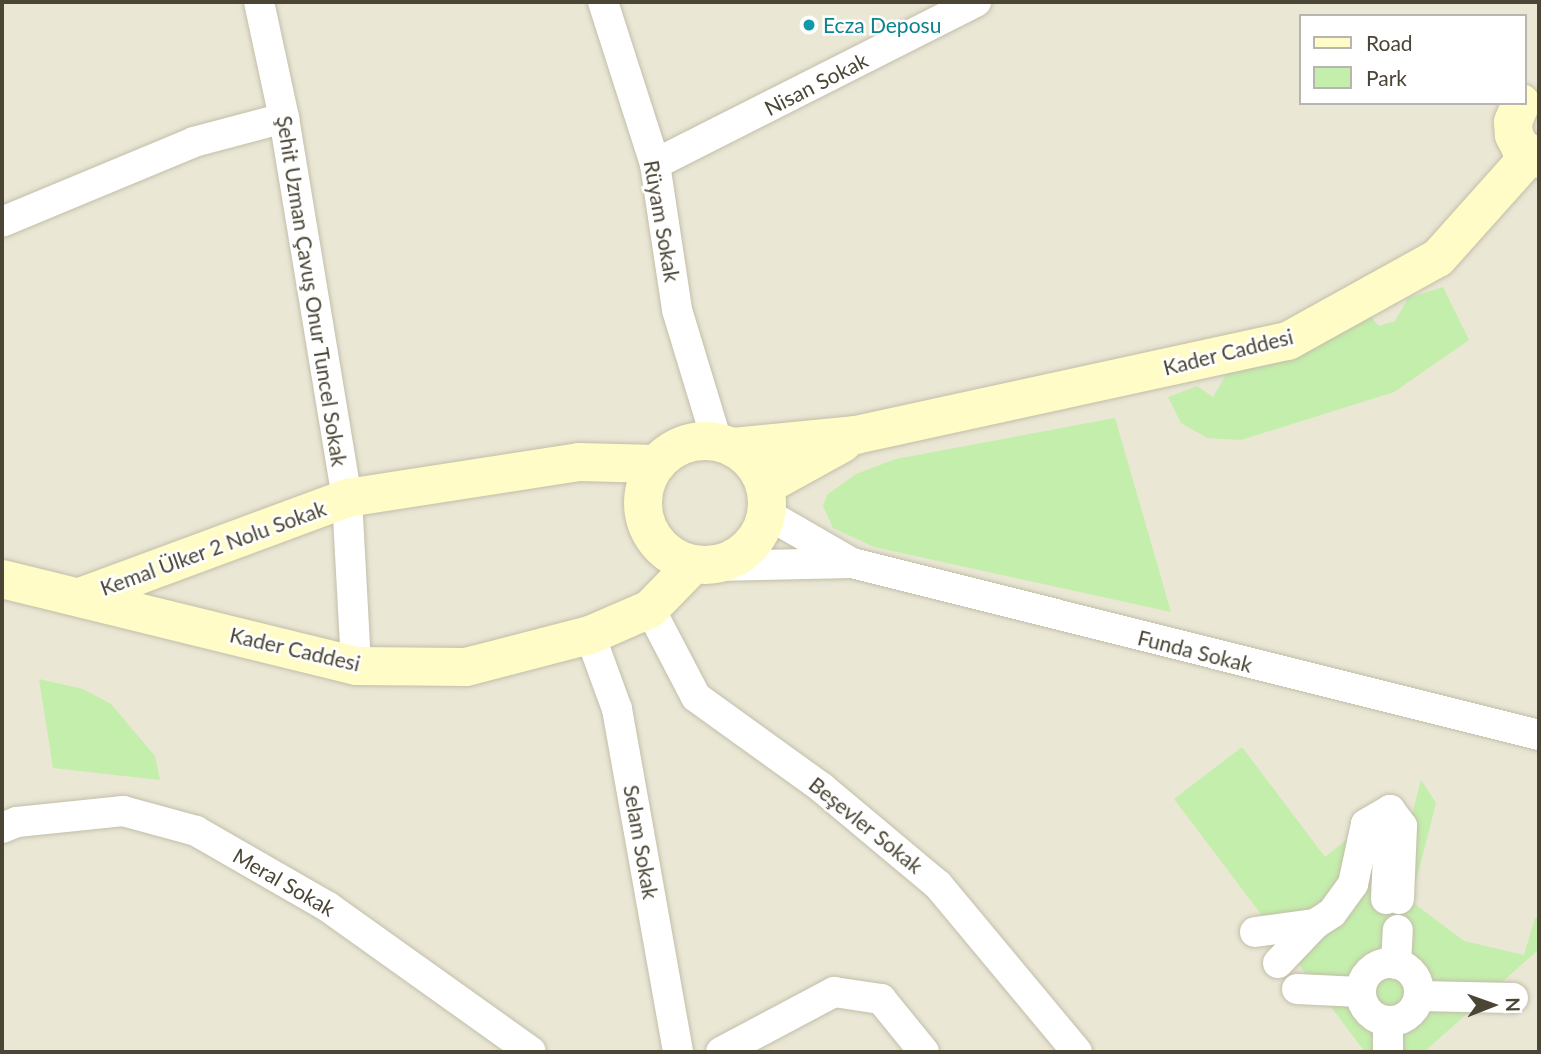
<!DOCTYPE html>
<html>
<head>
<meta charset="utf-8">
<style>
	body { margin:0 }
	#map { position:relative; width:1541px; height:1054px; overflow:hidden; background:#f5f4e7; font-family:Lato,sans-serif }
	div>[style] { position:absolute }
	.residential>* { inset:0; background:#eae7d5 }
	.green>* { inset:0; background:#c4eeac }
	.roads { filter:drop-shadow(0 0 2px #c2bea9) drop-shadow(0 0 2px #c2bea9) }
	.street>* { height:30px; margin:-15px; padding:0 15px; transform-origin:15px; border-radius:15px; background:#fff }
	.street>.ring { margin:-15px; padding:0; box-sizing:content-box; background:none; border:30px solid #fff; border-radius:50% }
	.secondary>* { height:38px; margin:-19px; padding:0 19px; transform-origin:19px; border-radius:19px; background:#fffcc8 }
	.secondary>.ring { margin:-19px; padding:0; box-sizing:content-box; background:none; border:38px solid #fffcc8; border-radius:50% }
	.dots>* { width:19px; height:19px; translate:-50% -50%; box-sizing:border-box; border:4px solid #fff; border-radius:50% }
	span { translate:-50% -50%; white-space:nowrap; text-align:center; line-height:1.15; -webkit-text-stroke:5px #fff; paint-order:stroke }
	.culture-label { font-size:21px; color:#0d838f }
	.left { translate:0 -50%; text-align:left }
	.street-label { font-size:21px; color:#4a4535 }
	.frame { position:absolute; inset:0; border:4px solid #4a4535; pointer-events:none }
	.legend { position:absolute; left:1299px; top:14px; width:228px; height:91px; box-sizing:border-box; background:#fff; border:2px solid #b7b5ae; margin:0; padding:9px 12px; list-style:none; font-size:21px; color:#4a4535 }
	.legend li { display:flex; align-items:center; gap:14px; height:35px }
	.legend b { width:35px; border:2px solid #b7b5ae }
	.north { position:absolute; left:1457px; top:970px; width:70px; height:70px; -webkit-text-stroke:5px #fff; paint-order:stroke; rotate:89deg; font-size:19px; font-weight:700; line-height:28px; text-align:center; color:#4a4535 }
	.north::after { content:''; display:block; margin:auto; width:24px; height:32px; background:#4a4535; clip-path:polygon(50% 0,100% 100%,50% 72%,0 100%) }
</style>
</head>
<body>
<div id="map">
	<div class="residential">
		<i style="clip-path:polygon(evenodd,2px 2px,1539px 2px,1539px 1052px,2px 1052px,2px 2px,1301px 16px,1525px 16px,1525px 103px,1301px 103px,1301px 16px)"></i>
	</div>
	<div class="green">
		<i style="clip-path:polygon(1443px 287px,1469px 340px,1394px 392px,1241px 440px,1207px 438px,1181px 423px,1168px 397px,1197px 386px,1213px 397px,1227px 373px,1371px 317px,1379px 326px,1395px 321px,1408px 298px)"></i>
		<i style="clip-path:polygon(1115px 418px,1171px 612px,874px 547px,833px 528px,823px 506px,827px 495px,856px 474px,896px 459px)"></i>
		<i style="clip-path:polygon(39px 679px,83px 689px,111px 704px,155px 756px,160px 780px,53px 768px)"></i>
		<i style="clip-path:polygon(1242px 747px,1325px 857px,1366px 824px,1409px 826px,1421px 780px,1436px 803px,1411px 901px,1464px 941px,1524px 955px,1535px 918px,1539px 918px,1539px 949px,1424px 1052px,1365px 1052px,1174px 799px)"></i>
	</div>
	<div class="roads">
		<div class="street">
			<i style="left:259px;top:2px;width:119px;rotate:77.8deg"></i>
			<i style="left:284px;top:118px;width:385px;rotate:80.6deg"></i>
			<i style="left:347px;top:498px;width:168px;rotate:86.9deg"></i>
			<i style="left:603px;top:2px;width:170px;rotate:72.2deg"></i>
			<i style="left:655px;top:164px;width:148px;rotate:81.4deg"></i>
			<i style="left:677px;top:310px;width:138px;rotate:73.1deg"></i>
			<i style="left:655px;top:164px;width:360px;rotate:-26.8deg"></i>
			<i style="left:2px;top:222px;width:208px;rotate:-22.6deg"></i>
			<i style="left:194px;top:142px;width:93px;rotate:-14.9deg"></i>
			<i style="left:767px;top:514px;width:98px;rotate:30deg"></i>
			<i style="left:715px;top:566px;width:137px;rotate:-1.3deg"></i>
			<i style="left:852px;top:563px;width:708px;rotate:14.06deg"></i>
			<i style="left:650px;top:609px;width:99px;rotate:62.4deg"></i>
			<i style="left:696px;top:697px;width:155px;rotate:35.8deg"></i>
			<i style="left:822px;top:788px;width:151px;rotate:39.9deg"></i>
			<i style="left:938px;top:885px;width:217px;rotate:50.2deg"></i>
			<i style="left:590px;top:635px;width:79px;rotate:70deg"></i>
			<i style="left:617px;top:709px;width:348px;rotate:79.9deg"></i>
			<i style="left:2px;top:828px;width:16px;rotate:-22deg"></i>
			<i style="left:17px;top:822px;width:107px;rotate:-5.9deg"></i>
			<i style="left:123px;top:811px;width:76px;rotate:15.3deg"></i>
			<i style="left:196px;top:831px;width:152px;rotate:29.9deg"></i>
			<i style="left:328px;top:907px;width:249px;rotate:35.5deg"></i>
			<i style="left:1386px;top:899px;width:89px;rotate:-87.4deg"></i>
			<i style="left:1390px;top:810px;width:20px;rotate:53deg"></i>
			<i style="left:1402px;top:826px;width:73px;rotate:92.4deg"></i>
			<i style="left:1255px;top:932px;width:61px;rotate:-7.6deg"></i>
			<i style="left:1315px;top:924px;width:20px;rotate:-33deg"></i>
			<i style="left:1332px;top:913px;width:36px;rotate:-54deg"></i>
			<i style="left:1353px;top:884px;width:61px;rotate:-77.8deg"></i>
			<i style="left:1366px;top:824px;width:28px;rotate:-30deg"></i>
			<i class="ring" style="left:1361px;top:963px;width:28px;height:28px"></i>
			<i style="left:1278px;top:963px;width:54px;rotate:-46.5deg"></i>
			<i style="left:1396px;top:964px;width:34px;rotate:-87deg"></i>
			<i style="left:1297px;top:989px;width:63px;rotate:2.7deg"></i>
			<i style="left:1419px;top:996px;width:94px;rotate:1.2deg"></i>
			<i style="left:1388px;top:1021px;width:31px;rotate:90deg"></i>
			<i style="left:721px;top:1052px;width:128px;rotate:-28deg"></i>
			<i style="left:834px;top:992px;width:48px;rotate:8.5deg"></i>
			<i style="left:881px;top:999px;width:68px;rotate:50.9deg"></i>
		</div>
		<div class="secondary">
			<i style="left:1521px;top:103px;width:21px;rotate:113deg"></i>
			<i style="left:1513px;top:122px;width:13px;rotate:86deg"></i>
			<i style="left:1514px;top:135px;width:13px;rotate:63deg"></i>
			<i style="left:1520px;top:147px;width:22px;rotate:32deg"></i>
			<i class="ring" style="left:643px;top:441px;width:86px;height:86px"></i>
			<i style="left:733px;top:447px;width:124px;rotate:-5.6deg"></i>
			<i style="left:856px;top:435px;width:442px;rotate:-12.3deg"></i>
			<i style="left:1288px;top:341px;width:171px;rotate:-29deg"></i>
			<i style="left:1438px;top:258px;width:140px;rotate:-48.2deg"></i>
			<i style="left:765px;top:486px;width:89px;rotate:-28.9deg"></i>
			<i style="left:2px;top:579px;width:365px;rotate:13.8deg"></i>
			<i style="left:356px;top:666px;width:110px;rotate:0.5deg"></i>
			<i style="left:466px;top:667px;width:128px;rotate:-14.5deg"></i>
			<i style="left:590px;top:635px;width:65px;rotate:-23.4deg"></i>
			<i style="left:650px;top:609px;width:62px;rotate:-45.7deg"></i>
			<i style="left:80px;top:597px;width:285px;rotate:-20.3deg"></i>
			<i style="left:347px;top:498px;width:235px;rotate:-8.8deg"></i>
			<i style="left:579px;top:462px;width:78px;rotate:1.5deg"></i>
		</div>
	</div>
	<div class="dots">
		<i style="left:809px;top:25px;background:#0f9aa8"></i>
	</div>
	<div class="culture-label">
		<span class="left" style="left:823px;top:25px">Ecza Deposu</span>
	</div>
	<div class="street-label">
		<span style="left:816px;top:84px;rotate:-27deg">Nisan Sokak</span>
		<span style="left:662px;top:221px;rotate:80deg">Rüyam Sokak</span>
		<span style="left:312px;top:291px;rotate:81deg">Şehit Uzman Çavuş Onur Tuncel Sokak</span>
		<span style="left:1228px;top:352px;rotate:-14deg">Kader Caddesi</span>
		<span style="left:213px;top:548px;rotate:-20deg">Kemal Ülker 2 Nolu Sokak</span>
		<span style="left:295px;top:649px;rotate:13deg">Kader Caddesi</span>
		<span style="left:1195px;top:651px;rotate:14deg">Funda Sokak</span>
		<span style="left:866px;top:825px;rotate:39deg">Beşevler Sokak</span>
		<span style="left:641px;top:842px;rotate:80deg">Selam Sokak</span>
		<span style="left:284px;top:882px;rotate:30deg">Meral Sokak</span>
	</div>
	<div class="frame"></div>
	<ul class="legend">
	<li><b style="height:9px;background:#fffcc8"></b>Road</li>
	<li><b style="height:19px;background:#c4eeac"></b>Park</li>
	</ul>
	<div class="north">N</div>
</div>
</body>
</html>
